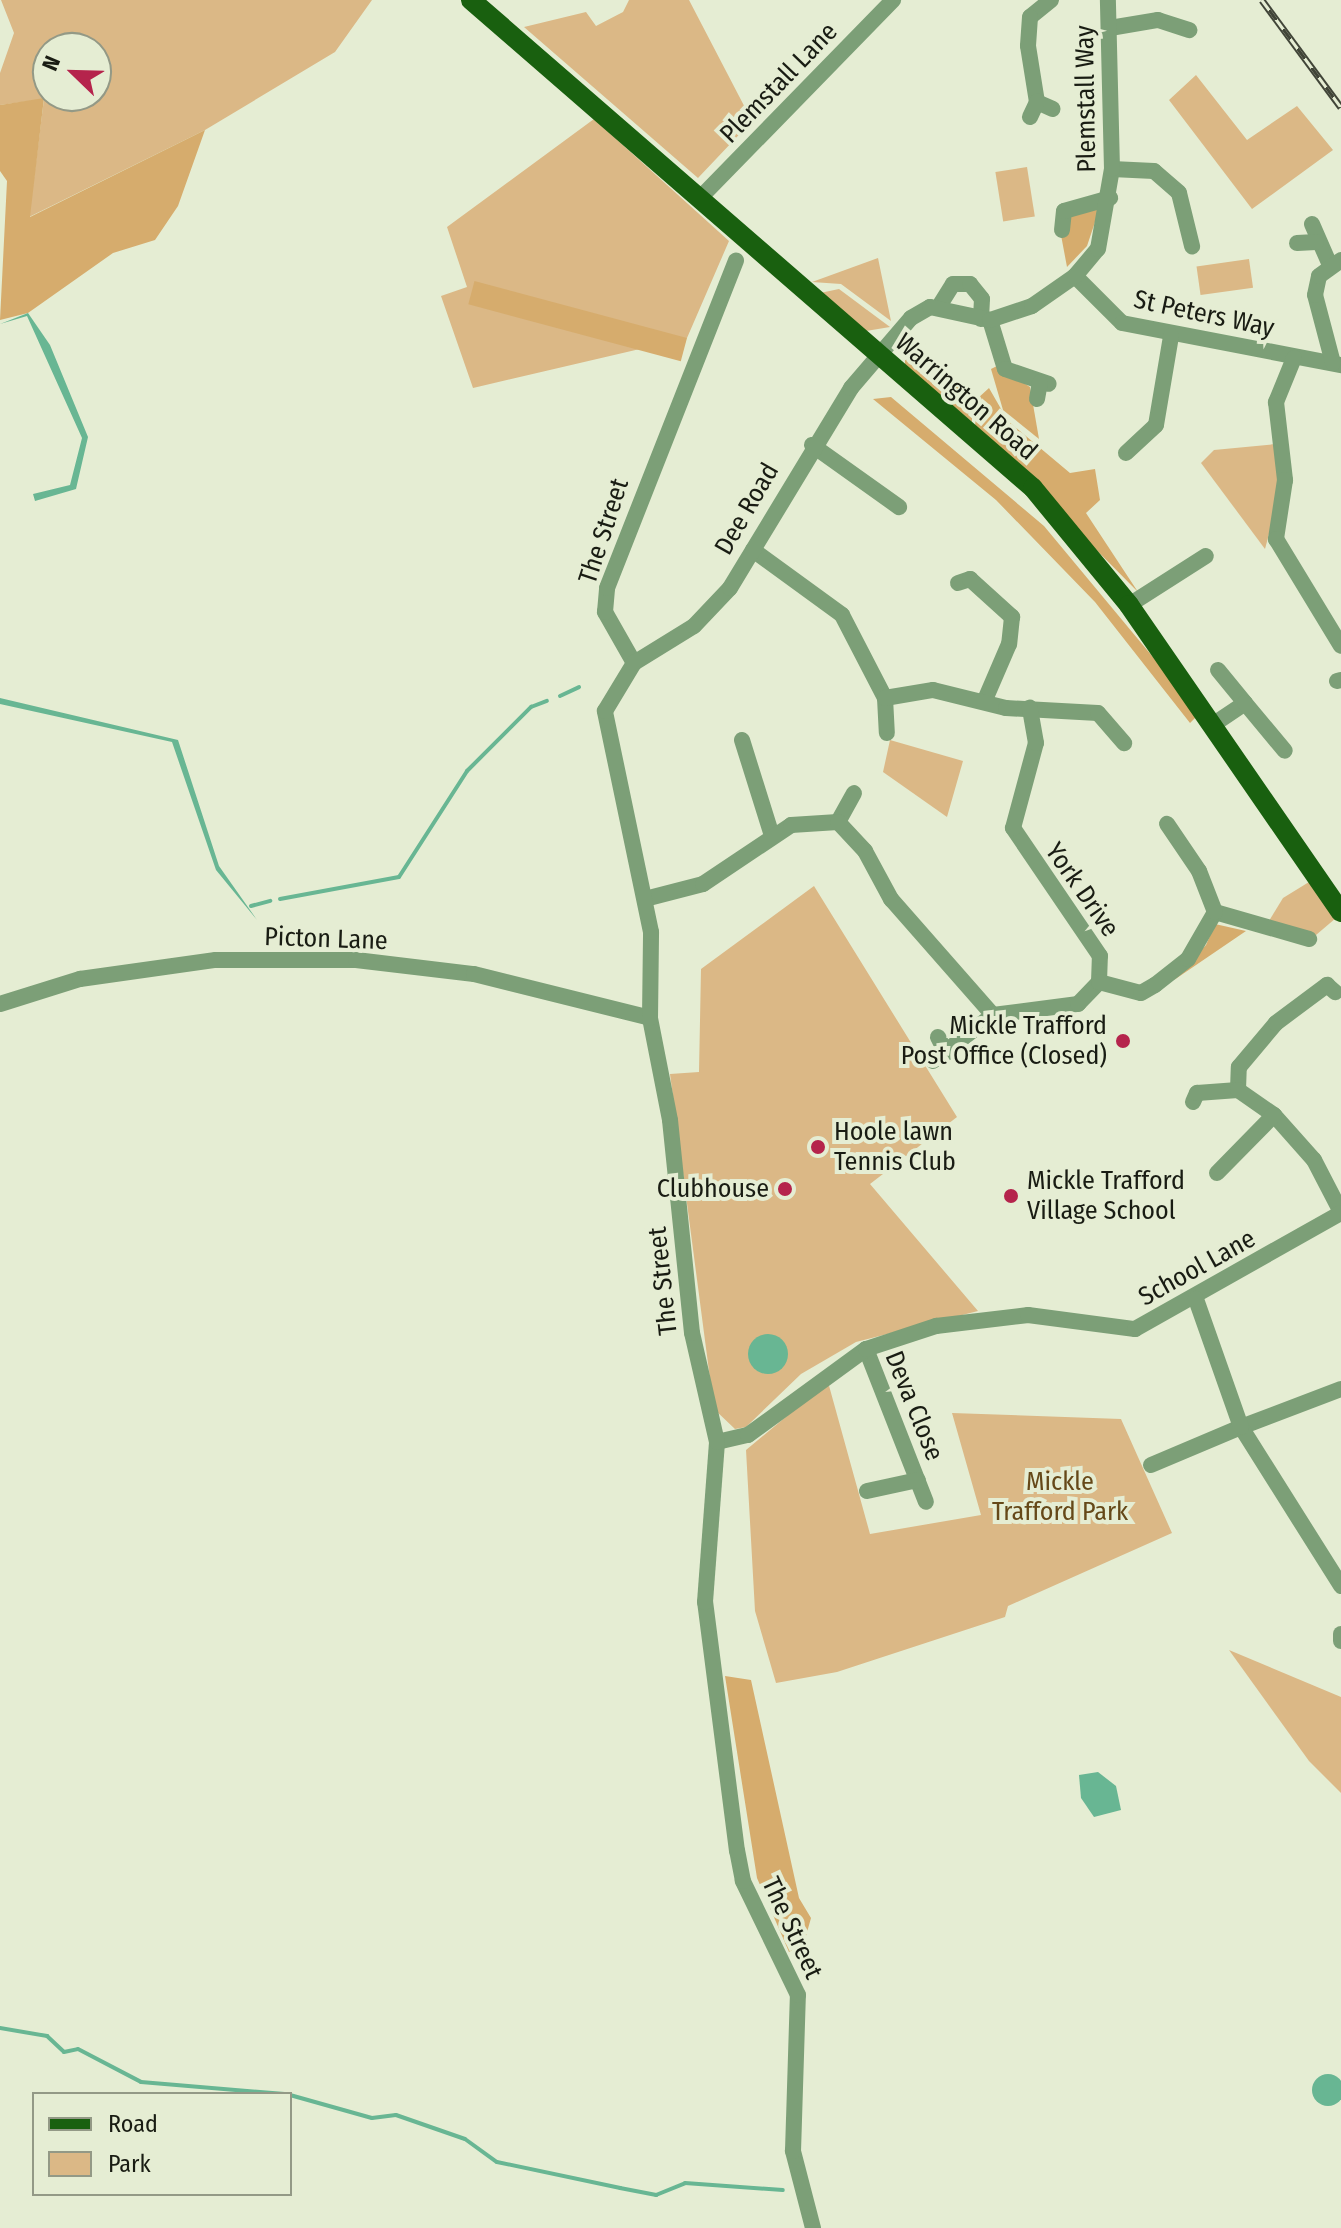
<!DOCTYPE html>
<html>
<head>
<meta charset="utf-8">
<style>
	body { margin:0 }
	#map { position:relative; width:1341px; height:2228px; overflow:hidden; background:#e5edd3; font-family:"Fira Sans Condensed",sans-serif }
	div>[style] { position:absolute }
	.green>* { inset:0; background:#dbb886; transform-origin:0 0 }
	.forest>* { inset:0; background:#d6ac6d; transform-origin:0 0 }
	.water>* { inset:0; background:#68b693 }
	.round { border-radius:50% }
	.stream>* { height:4px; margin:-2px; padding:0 2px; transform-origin:2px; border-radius:2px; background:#68b693 }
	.minor>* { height:16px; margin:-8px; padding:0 8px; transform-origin:8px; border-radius:8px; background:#7c9f77 }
	.major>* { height:20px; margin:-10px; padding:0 10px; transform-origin:10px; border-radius:10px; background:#19600f }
	.rail>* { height:7px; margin-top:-3.5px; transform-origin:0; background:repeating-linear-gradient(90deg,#e5edd3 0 12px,#414538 0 24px); box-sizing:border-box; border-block:2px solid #414538 }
	.dots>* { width:22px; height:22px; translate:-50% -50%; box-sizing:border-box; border:4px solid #e5edd3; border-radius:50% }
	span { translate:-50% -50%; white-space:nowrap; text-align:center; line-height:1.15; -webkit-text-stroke:8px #e5edd3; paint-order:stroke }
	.street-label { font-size:26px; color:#191c13 }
	.poi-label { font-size:26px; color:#191c13 }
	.right { translate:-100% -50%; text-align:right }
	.left { translate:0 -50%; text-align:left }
	.park-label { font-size:26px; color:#654818 }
	.legend { position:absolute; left:32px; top:2092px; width:260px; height:104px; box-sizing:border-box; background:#e5edd3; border:2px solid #939986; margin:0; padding:10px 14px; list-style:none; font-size:24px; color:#191c13 }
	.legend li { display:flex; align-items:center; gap:16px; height:40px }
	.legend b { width:40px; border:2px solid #939986 }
	.north { position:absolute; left:32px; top:32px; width:80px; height:80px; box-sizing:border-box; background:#e5edd3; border:2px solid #939986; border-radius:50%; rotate:293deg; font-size:22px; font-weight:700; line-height:32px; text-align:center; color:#191c13 }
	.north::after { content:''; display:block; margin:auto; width:28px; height:36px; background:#b5244c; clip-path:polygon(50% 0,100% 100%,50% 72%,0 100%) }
</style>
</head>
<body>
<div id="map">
	<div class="green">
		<i style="clip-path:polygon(evenodd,1px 0,372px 0,335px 52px,205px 130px,29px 217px,44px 99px,0 105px,0 73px,14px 33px,1px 0,48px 48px,96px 48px,96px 96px,48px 96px,48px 48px)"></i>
		<i style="clip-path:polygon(629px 0,689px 0,752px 121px,698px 178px,524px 27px,586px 12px,596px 26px,623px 12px)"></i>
		<i style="clip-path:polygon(1196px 75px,1247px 140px,1297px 106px,1333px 150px,1252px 209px,1169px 100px)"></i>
		<i style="clip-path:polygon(594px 119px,729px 241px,687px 338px,473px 388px,441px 296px,467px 287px,447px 227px)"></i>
		<i style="left:1027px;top:167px;width:50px;height:32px;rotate:81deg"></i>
		<i style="clip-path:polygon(878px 258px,891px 321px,841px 284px,812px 282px)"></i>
		<i style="left:1249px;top:259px;width:29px;height:53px;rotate:82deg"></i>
		<i style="clip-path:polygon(839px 289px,890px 327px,866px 331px,820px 293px)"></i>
		<i style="clip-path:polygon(1276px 444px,1280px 493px,1265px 549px,1201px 463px,1214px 450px)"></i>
		<i style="clip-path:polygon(890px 740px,963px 761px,947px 817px,883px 772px)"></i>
		<i style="clip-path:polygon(1309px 882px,1336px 918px,1316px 935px,1269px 921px,1283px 898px)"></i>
		<i style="clip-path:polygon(814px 886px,957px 1117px,870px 1184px,978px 1311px,856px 1342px,801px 1374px,746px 1427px,735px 1429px,714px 1409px,670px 1074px,699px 1072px,701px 969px)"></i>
		<i style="clip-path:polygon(828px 1382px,870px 1534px,981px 1515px,952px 1413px,1121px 1419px,1172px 1533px,1008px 1606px,1005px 1617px,837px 1672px,776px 1683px,755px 1611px,746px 1450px)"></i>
		<i style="clip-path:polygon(1229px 1650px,1341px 1697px,1341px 1793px,1309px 1761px)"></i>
	</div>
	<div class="forest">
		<i style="clip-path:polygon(44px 98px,30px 217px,205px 130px,178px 206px,155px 240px,113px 253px,28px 313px,0 320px,7px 181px,0 171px,0 105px)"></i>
		<i style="clip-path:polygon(1077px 207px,1099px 210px,1087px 246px,1067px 267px,1061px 235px)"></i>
		<i style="left:687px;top:338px;width:24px;height:220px;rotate:105deg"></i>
		<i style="clip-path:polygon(905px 338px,972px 398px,972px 422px,905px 367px)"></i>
		<i style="clip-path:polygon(997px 366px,1030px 387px,1039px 439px,1003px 410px,991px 369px)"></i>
		<i style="clip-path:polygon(989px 388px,1008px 421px,1070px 473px,1095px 469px,1100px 500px,1086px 513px,1138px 592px,975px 427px,977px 399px)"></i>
		<i style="clip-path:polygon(891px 397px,1044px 526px,1157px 662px,1197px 716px,1190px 723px,1095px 602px,996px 500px,873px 399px)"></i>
		<i style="clip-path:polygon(1215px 924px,1246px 931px,1174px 980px,1206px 945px)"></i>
		<i style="clip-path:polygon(725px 1676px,751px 1680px,799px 1898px,811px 1918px,804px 1943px,789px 1952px,757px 1878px)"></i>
	</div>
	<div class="water">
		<i style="clip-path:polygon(28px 313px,50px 345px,88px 437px,76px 489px,35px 501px,33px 494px,70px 485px,82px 438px,27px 316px,0 324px)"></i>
		<i style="clip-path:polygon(0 698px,178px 740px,219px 866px,257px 920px,216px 870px,172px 742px,0 704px)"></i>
		<i class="round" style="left:748px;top:1334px;width:40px;height:40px"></i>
		<i style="clip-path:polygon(1098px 1772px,1116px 1786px,1121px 1810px,1094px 1817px,1081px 1798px,1079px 1775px)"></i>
		<i class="round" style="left:1312px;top:2074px;width:32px;height:32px"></i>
	</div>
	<div class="stream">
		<i style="left:560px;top:696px;width:21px;rotate:-25deg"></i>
		<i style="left:280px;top:899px;width:121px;rotate:-10.5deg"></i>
		<i style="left:399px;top:877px;width:126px;rotate:-57.3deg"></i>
		<i style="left:467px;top:771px;width:91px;rotate:-45deg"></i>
		<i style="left:531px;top:707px;width:17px;rotate:-21deg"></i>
		<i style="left:251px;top:906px;width:20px;rotate:-15deg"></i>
		<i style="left:0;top:2028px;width:48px;rotate:9.7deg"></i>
		<i style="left:47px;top:2036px;width:23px;rotate:43deg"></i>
		<i style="left:64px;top:2052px;width:14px;rotate:-12deg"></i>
		<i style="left:78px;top:2049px;width:71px;rotate:27.6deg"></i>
		<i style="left:141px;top:2082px;width:144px;rotate:4.8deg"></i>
		<i style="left:290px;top:2095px;width:85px;rotate:15.7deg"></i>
		<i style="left:372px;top:2118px;width:24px;rotate:-7deg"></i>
		<i style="left:396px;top:2115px;width:73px;rotate:19.2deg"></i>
		<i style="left:465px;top:2139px;width:39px;rotate:36deg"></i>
		<i style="left:497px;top:2162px;width:126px;rotate:11.9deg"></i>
		<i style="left:620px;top:2188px;width:37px;rotate:11deg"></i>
		<i style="left:656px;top:2195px;width:31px;rotate:-22deg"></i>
		<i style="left:685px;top:2183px;width:98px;rotate:4.1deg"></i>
	</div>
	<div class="minor">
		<i style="left:1051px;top:0;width:27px;rotate:141deg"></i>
		<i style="left:1030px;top:17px;width:29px;rotate:94deg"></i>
		<i style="left:1028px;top:46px;width:57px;rotate:80.9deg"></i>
		<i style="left:1037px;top:102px;width:17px;rotate:24deg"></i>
		<i style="left:1110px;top:28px;width:49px;rotate:-9.5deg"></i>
		<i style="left:1158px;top:20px;width:33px;rotate:18deg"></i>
		<i style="left:1030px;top:117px;width:17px;rotate:-65deg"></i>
		<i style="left:1112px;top:169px;width:42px;rotate:2.7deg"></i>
		<i style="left:1154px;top:171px;width:33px;rotate:41deg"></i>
		<i style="left:1179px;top:193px;width:55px;rotate:76.2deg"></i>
		<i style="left:699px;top:199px;width:278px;rotate:-45.7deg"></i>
		<i style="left:1312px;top:224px;width:43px;rotate:66.4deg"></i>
		<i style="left:1062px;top:230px;width:19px;rotate:-84deg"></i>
		<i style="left:1064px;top:211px;width:48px;rotate:-15.8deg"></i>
		<i style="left:1297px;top:243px;width:19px;rotate:-3deg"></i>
		<i style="left:1075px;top:276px;width:66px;rotate:45deg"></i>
		<i style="left:1122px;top:323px;width:223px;rotate:10.9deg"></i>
		<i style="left:938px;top:308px;width:28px;rotate:-58deg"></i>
		<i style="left:953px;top:284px;width:17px"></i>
		<i style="left:970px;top:284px;width:19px;rotate:51deg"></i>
		<i style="left:982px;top:299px;width:20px;rotate:93deg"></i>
		<i style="left:990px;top:320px;width:51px;rotate:73deg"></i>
		<i style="left:1005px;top:369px;width:46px;rotate:18.8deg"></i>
		<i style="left:1294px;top:358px;width:48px;rotate:112.2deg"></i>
		<i style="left:1276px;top:402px;width:79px;rotate:83.4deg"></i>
		<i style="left:1285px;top:480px;width:60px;rotate:98.7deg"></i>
		<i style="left:1276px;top:539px;width:125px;rotate:58.7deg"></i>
		<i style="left:1333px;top:363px;width:70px;rotate:-104.8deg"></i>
		<i style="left:1315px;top:295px;width:19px;rotate:-78deg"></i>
		<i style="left:1319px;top:276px;width:27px;rotate:-36deg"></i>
		<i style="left:1037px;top:399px;width:17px;rotate:-80deg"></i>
		<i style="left:812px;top:445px;width:107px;rotate:35.5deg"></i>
		<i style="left:1126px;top:453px;width:41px;rotate:-43deg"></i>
		<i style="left:1156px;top:425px;width:90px;rotate:-80.4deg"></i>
		<i style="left:753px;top:550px;width:110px;rotate:36.1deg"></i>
		<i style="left:842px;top:615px;width:93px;rotate:62.6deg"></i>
		<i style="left:885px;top:698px;width:35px;rotate:87deg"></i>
		<i style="left:958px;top:583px;width:13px;rotate:-18deg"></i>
		<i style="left:970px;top:579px;width:57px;rotate:42.1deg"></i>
		<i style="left:1012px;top:617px;width:27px;rotate:96deg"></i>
		<i style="left:1009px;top:644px;width:63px;rotate:113.3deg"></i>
		<i style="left:1129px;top:605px;width:91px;rotate:-32.5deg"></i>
		<i style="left:634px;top:663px;width:59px;rotate:-119.6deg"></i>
		<i style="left:605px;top:612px;width:24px;rotate:-85deg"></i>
		<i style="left:607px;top:588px;width:352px;rotate:-68.5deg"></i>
		<i style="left:1218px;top:670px;width:43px;rotate:50.7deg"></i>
		<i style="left:1337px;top:681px;width:4px;rotate:-14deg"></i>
		<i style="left:885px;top:698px;width:49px;rotate:-9.5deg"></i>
		<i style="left:933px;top:690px;width:75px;rotate:13.9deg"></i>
		<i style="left:1006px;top:708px;width:92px;rotate:3.1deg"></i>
		<i style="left:1098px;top:713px;width:40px;rotate:49deg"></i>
		<i style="left:1214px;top:724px;width:37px;rotate:-34deg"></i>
		<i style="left:1245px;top:703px;width:62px;rotate:50.2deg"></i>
		<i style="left:742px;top:740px;width:101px;rotate:72.6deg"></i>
		<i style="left:838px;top:822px;width:33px;rotate:-61deg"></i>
		<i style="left:645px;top:899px;width:60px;rotate:-14.5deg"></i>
		<i style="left:703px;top:884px;width:106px;rotate:-33.8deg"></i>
		<i style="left:791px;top:825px;width:47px;rotate:-3.7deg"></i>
		<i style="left:838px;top:822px;width:40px;rotate:47deg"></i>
		<i style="left:865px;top:851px;width:55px;rotate:61.6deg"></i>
		<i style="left:891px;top:899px;width:154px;rotate:48.7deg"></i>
		<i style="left:993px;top:1015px;width:86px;rotate:-7.4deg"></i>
		<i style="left:1078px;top:1004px;width:30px;rotate:-46deg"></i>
		<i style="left:1099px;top:982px;width:26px;rotate:-88deg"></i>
		<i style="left:1100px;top:956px;width:155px;rotate:-124.2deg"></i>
		<i style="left:1013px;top:828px;width:88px;rotate:-74.9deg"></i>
		<i style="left:1036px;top:743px;width:36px;rotate:-100deg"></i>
		<i style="left:1215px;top:912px;width:98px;rotate:16deg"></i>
		<i style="left:1099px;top:982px;width:43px;rotate:14.7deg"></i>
		<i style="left:1141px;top:993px;width:16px;rotate:-30deg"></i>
		<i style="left:1155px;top:985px;width:42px;rotate:-38.2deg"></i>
		<i style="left:1188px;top:959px;width:54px;rotate:-60.1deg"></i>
		<i style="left:1215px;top:912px;width:44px;rotate:-111.3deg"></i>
		<i style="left:1199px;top:871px;width:57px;rotate:-124.2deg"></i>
		<i style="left:0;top:1004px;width:84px;rotate:-17.4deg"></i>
		<i style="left:80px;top:979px;width:137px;rotate:-8deg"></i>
		<i style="left:216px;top:960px;width:140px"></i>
		<i style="left:356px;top:960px;width:119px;rotate:6.8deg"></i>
		<i style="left:474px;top:974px;width:181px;rotate:14deg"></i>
		<i style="left:938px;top:1037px;width:18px;rotate:63deg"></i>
		<i style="left:933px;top:1061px;width:76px;rotate:-37.5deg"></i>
		<i style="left:1238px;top:1090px;width:23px;rotate:-88deg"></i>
		<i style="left:1239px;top:1067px;width:57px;rotate:-49.9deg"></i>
		<i style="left:1276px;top:1023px;width:64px;rotate:-36.7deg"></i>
		<i style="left:1327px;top:985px;width:11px;rotate:41deg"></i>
		<i style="left:1193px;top:1102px;width:10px;rotate:-66deg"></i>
		<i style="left:1197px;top:1093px;width:41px;rotate:-4.2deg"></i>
		<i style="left:1238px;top:1090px;width:44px;rotate:34.8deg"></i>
		<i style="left:1274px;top:1115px;width:60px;rotate:48.4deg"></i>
		<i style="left:1314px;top:1160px;width:59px;rotate:62.6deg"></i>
		<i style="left:1217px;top:1173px;width:81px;rotate:-45.5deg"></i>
		<i style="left:866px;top:1349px;width:164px;rotate:68.6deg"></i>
		<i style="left:1341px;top:1389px;width:107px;rotate:159.2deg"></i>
		<i style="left:1241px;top:1427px;width:188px;rotate:57.8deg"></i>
		<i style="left:717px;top:1442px;width:32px;rotate:-13deg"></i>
		<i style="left:748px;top:1435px;width:146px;rotate:-36.1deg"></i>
		<i style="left:866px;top:1349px;width:74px;rotate:-18.2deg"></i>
		<i style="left:936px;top:1326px;width:93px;rotate:-6.8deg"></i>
		<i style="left:1028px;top:1315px;width:108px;rotate:7.5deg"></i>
		<i style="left:1135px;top:1329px;width:236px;rotate:-29.4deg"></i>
		<i style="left:1151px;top:1465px;width:98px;rotate:-22.9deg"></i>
		<i style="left:1241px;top:1427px;width:136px;rotate:-109.4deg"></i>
		<i style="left:867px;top:1491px;width:52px;rotate:-12.2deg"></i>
		<i style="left:1341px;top:1634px;width:7px;rotate:90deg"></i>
		<i style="left:813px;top:2228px;width:80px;rotate:-104.6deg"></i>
		<i style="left:793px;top:2151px;width:156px;rotate:-88.2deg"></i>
		<i style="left:798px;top:1995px;width:127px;rotate:-115.8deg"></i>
		<i style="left:743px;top:1881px;width:31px;rotate:-101deg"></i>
		<i style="left:737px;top:1851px;width:251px;rotate:-97.3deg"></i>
		<i style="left:705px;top:1602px;width:160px;rotate:-85.7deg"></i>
		<i style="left:717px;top:1442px;width:112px;rotate:-102.9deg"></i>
		<i style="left:692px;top:1333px;width:214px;rotate:-95.9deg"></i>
		<i style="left:670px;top:1120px;width:104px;rotate:-101.1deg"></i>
		<i style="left:650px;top:1018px;width:86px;rotate:-89.3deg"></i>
		<i style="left:651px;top:932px;width:226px;rotate:-101.8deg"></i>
		<i style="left:605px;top:711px;width:56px;rotate:-58.9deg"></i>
		<i style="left:634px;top:663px;width:70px;rotate:-31.7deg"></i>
		<i style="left:694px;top:626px;width:52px;rotate:-46.5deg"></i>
		<i style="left:730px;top:588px;width:234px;rotate:-58.8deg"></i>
		<i style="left:851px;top:388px;width:92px;rotate:-49.4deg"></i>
		<i style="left:911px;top:318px;width:22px;rotate:-30deg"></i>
		<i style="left:930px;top:307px;width:61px;rotate:12.2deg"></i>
		<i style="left:990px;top:320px;width:44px;rotate:-18.4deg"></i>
		<i style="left:1032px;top:306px;width:52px;rotate:-34.9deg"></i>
		<i style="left:1075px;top:276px;width:35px;rotate:-50deg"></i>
		<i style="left:1098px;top:249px;width:81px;rotate:-80.1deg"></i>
		<i style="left:1112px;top:169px;width:169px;rotate:-91.4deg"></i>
	</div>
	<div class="major">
		<i style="left:471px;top:0;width:744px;rotate:40.97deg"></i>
		<i style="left:1033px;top:488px;width:151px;rotate:50.6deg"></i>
		<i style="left:1129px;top:605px;width:373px;rotate:55.4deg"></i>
	</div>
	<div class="rail">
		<i style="left:1262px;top:0;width:133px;rotate:53.6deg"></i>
	</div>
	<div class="dots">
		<i style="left:1123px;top:1041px;background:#b5244c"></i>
		<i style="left:818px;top:1147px;background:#b5244c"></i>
		<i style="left:785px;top:1189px;background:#b5244c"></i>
		<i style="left:1011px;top:1196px;background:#b5244c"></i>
	</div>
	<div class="street-label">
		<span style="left:779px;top:83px;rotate:-46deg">Plemstall Lane</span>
		<span style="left:1086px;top:99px;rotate:-91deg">Plemstall Way</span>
		<span style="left:1204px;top:314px;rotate:12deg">St Peters Way</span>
		<span style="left:966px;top:397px;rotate:41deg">Warrington Road</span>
		<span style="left:747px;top:509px;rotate:-60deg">Dee Road</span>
		<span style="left:604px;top:531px;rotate:-72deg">The Street</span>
		<span style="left:1082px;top:890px;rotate:55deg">York Drive</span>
		<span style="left:326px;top:939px;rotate:2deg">Picton Lane</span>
		<span style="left:1197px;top:1268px;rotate:-29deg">School Lane</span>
		<span style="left:663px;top:1281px;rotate:-96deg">The Street</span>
		<span style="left:914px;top:1406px;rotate:68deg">Deva Close</span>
		<span style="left:792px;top:1928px;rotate:65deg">The Street</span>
	</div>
	<div class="poi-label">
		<span class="right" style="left:1107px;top:1041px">Mickle Trafford<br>Post Office (Closed)</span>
		<span class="left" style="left:834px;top:1147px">Hoole lawn<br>Tennis Club</span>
		<span class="left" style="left:1027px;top:1196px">Mickle Trafford<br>Village School</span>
		<span class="right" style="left:769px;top:1189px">Clubhouse</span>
	</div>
	<div class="park-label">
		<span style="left:1060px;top:1497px">Mickle<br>Trafford Park</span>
	</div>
	<ul class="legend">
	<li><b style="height:10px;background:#19600f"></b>Road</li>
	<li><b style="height:22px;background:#dbb886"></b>Park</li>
	</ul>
	<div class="north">N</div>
</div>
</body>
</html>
